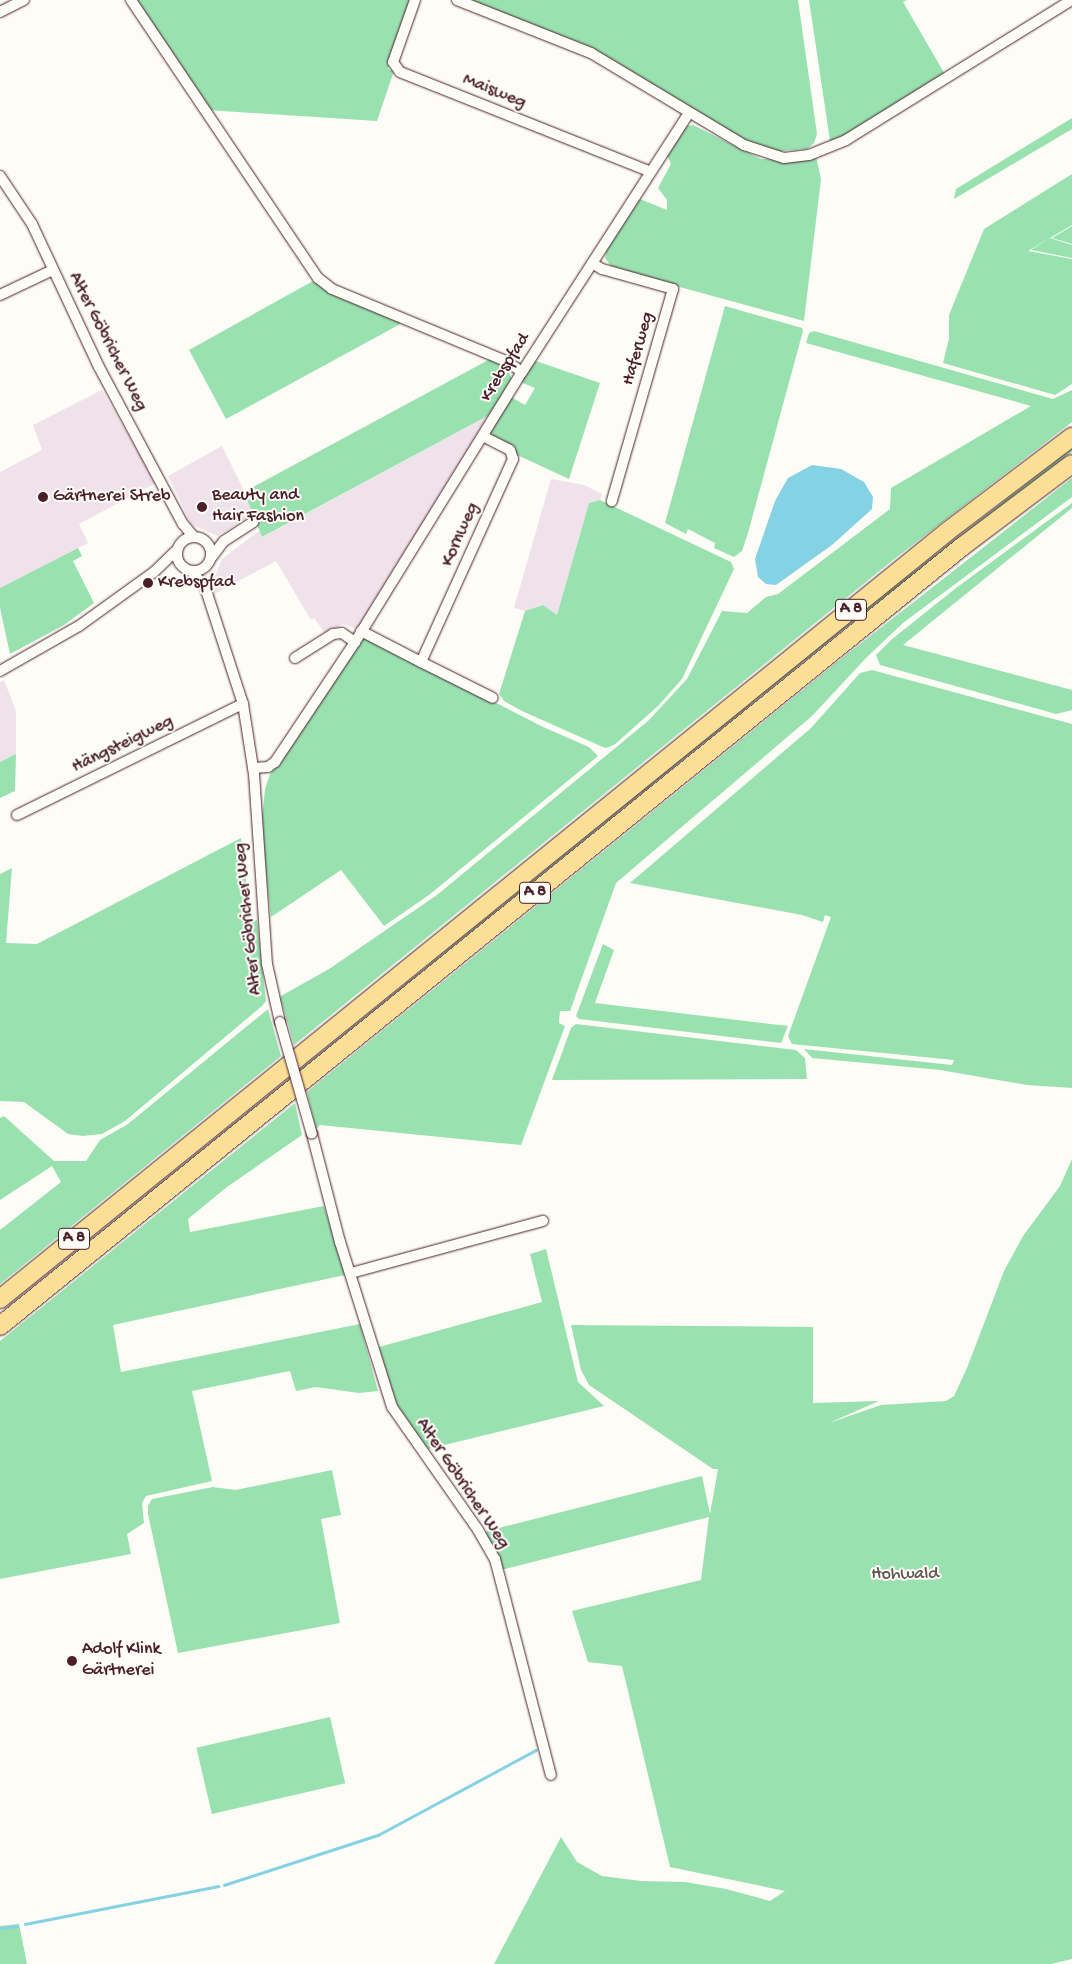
<!DOCTYPE html>
<html>
<head>
<meta charset="utf-8">
<style>
	body { margin:0 }
	#map { position:relative; width:1072px; height:1964px; overflow:hidden; background:#fdfcf7; font-family:"Gochi Hand",sans-serif }
	div>[style] { position:absolute }
	.built>* { inset:0; background:#f0e2ea }
	.green>* { inset:0; background:#99e2b0; transform-origin:0 0 }
	.water>* { inset:0; background:#86d2e5 }
	.stream>* { height:2.5px; margin:-1.25px; padding:0 1.25px; transform-origin:1.25px; border-radius:1.25px; background:#86d2e5 }
	.roads { filter:drop-shadow(0 0 1px #4a1f2b) drop-shadow(0 0 1px #4a1f2b) }
	.street>* { height:10px; margin:-5px; padding:0 5px; transform-origin:5px; border-radius:5px; background:#fdfcf7 }
	.street>.ring { margin:-5px; padding:0; box-sizing:content-box; background:none; border:10px solid #fdfcf7; border-radius:50% }
	.highway>* { height:18px; margin:-9px; padding:0 9px; transform-origin:9px; border-radius:9px; background:#fbdf96 }
	.bridges { filter:drop-shadow(0 0 1px #4a1f2b) drop-shadow(0 0 1px #4a1f2b) }
	.street-bridge>* { height:10px; margin:-5px; padding:0 5px; transform-origin:5px; border-radius:5px; background:#fdfcf7 }
	.dots>* { width:14px; height:14px; translate:-50% -50%; box-sizing:border-box; border:2px solid #fdfcf7; border-radius:50% }
	span { translate:-50% -50%; white-space:nowrap; text-align:center; line-height:1.15; -webkit-text-stroke:4px #fdfcf7; paint-order:stroke }
	.shield-label span { padding:1px 4px; background:#fdfcf7; border:1px solid; border-radius:4px; -webkit-text-stroke-width:0 }
	.shield-label { font-size:16px; color:#4a1f2b; font-weight:700 }
	.street-label { font-size:18px; color:#4a1f2b }
	.poi-label { font-size:18px; color:#4a1f2b }
	.left { translate:0 -50%; text-align:left }
	.park-label { font-size:18px; color:#625a53 }
</style>
</head>
<body>
<div id="map">
	<div class="built">
		<i style="clip-path:polygon(102px 390px,156px 483px,79px 524px,88px 543px,0 588px,0 472px,42px 450px,33px 425px)"></i>
		<i style="clip-path:polygon(491px 414px,358px 630px,344px 624px,325px 633px,314px 618px,311px 620px,276px 561px,214px 594px,213px 581px,222px 559px,260px 530px,263px 537px)"></i>
		<i style="clip-path:polygon(222px 446px,255px 513px,217px 536px,191px 524px,168px 476px)"></i>
		<i style="clip-path:polygon(551px 479px,584px 485px,602px 494px,600px 500px,589px 503px,557px 616px,543px 605px,525px 611px,514px 608px)"></i>
		<i style="clip-path:polygon(4px 680px,16px 711px,16px 754px,0 762px,0 682px)"></i>
	</div>
	<div class="green">
		<i style="clip-path:polygon(136px 0,412px 0,388px 69px,394px 71px,377px 121px,207px 110px)"></i>
		<i style="clip-path:polygon(468px 0,798px 0,817px 134px,814px 143px,807px 149px,768px 152px,720px 129px,619px 64px)"></i>
		<i style="clip-path:polygon(809px 0,907px 0,903px 2px,946px 76px,845px 137px,830px 141px)"></i>
		<i style="clip-path:polygon(1072px 118px,1072px 129px,954px 199px,956px 189px)"></i>
		<i style="clip-path:polygon(693px 125px,761px 159px,795px 160px,816px 156px,821px 179px,804px 321px,632px 274px,610px 265px,605px 258px,607px 247px,640px 199px,667px 210px,667px 200px,658px 188px,671px 164px,666px 153px,686px 126px)"></i>
		<i style="clip-path:polygon(1072px 174px,1072px 225px,1028px 251px,1072px 259px,1072px 384px,1055px 395px,943px 363px,949px 339px,949px 315px,984px 229px)"></i>
		<i style="clip-path:polygon(1072px 226px,1072px 244px,1052px 238px)"></i>
		<i style="clip-path:polygon(1050px 238px,1072px 245px,1072px 258px,1031px 250px)"></i>
		<i style="clip-path:polygon(313px 281px,326px 290px,404px 322px,226px 419px,189px 350px)"></i>
		<i style="clip-path:polygon(725px 306px,802px 328px,803px 331px,748px 533px,742px 551px,734px 557px,714px 548px,715px 543px,688px 529px,686px 534px,665px 523px)"></i>
		<i style="clip-path:polygon(814px 331px,1053px 399px,1072px 390px,1072px 422px,893px 560px,294px 1045px,282px 1003px,279px 1003px,281px 996px,329px 969px,437px 895px,648px 721px,687px 679px,722px 611px,747px 613px,766px 597px,778px 594px,890px 509px,891px 488px,1031px 406px,806px 343px,809px 333px)"></i>
		<i style="clip-path:polygon(492px 358px,506px 366px,512px 379px,491px 414px,262px 537px,244px 492px)"></i>
		<i style="clip-path:polygon(533px 360px,600px 383px,569px 479px,515px 454px,492px 437px,490px 430px,511px 397px,525px 405px,535px 388px,520px 382px)"></i>
		<i style="clip-path:polygon(1072px 448px,1072px 452px,855px 620px,0 1314px,854px 618px)"></i>
		<i style="clip-path:polygon(1072px 478px,1072px 497px,903px 623px,866px 658px,812px 716px,616px 883px,570px 1011px,560px 1011px,559px 1023px,565px 1026px,521px 1145px,320px 1125px,316px 1129px,307px 1092px,846px 655px)"></i>
		<i style="clip-path:polygon(600px 500px,731px 562px,734px 569px,682px 679px,658px 706px,614px 745px,605px 748px,522px 711px,504px 701px,499px 694px,525px 611px,543px 605px,557px 615px,589px 503px)"></i>
		<i style="clip-path:polygon(1072px 503px,1072px 508px,903px 645px,1072px 690px,1072px 710px,1056px 714px,880px 665px,876px 655px,891px 640px,956px 588px)"></i>
		<i style="clip-path:polygon(78px 548px,82px 556px,73px 561px,94px 603px,64px 625px,10px 654px,0 608px,0 588px)"></i>
		<i style="clip-path:polygon(365px 635px,541px 726px,589px 747px,598px 756px,429px 895px,384px 926px,341px 870px,271px 917px,261px 829px,265px 789px,270px 774px)"></i>
		<i style="clip-path:polygon(872px 670px,1072px 724px,1072px 1088px,1027px 1085px,940px 1070px,812px 1058px,804px 1049px,952px 1065px,954px 1060px,792px 1044px,788px 1036px,831px 917px,825px 915px,823px 922px,802px 915px,630px 883px,811px 728px,860px 673px)"></i>
		<i style="clip-path:polygon(16px 754px,15px 791px,0 798px,0 762px)"></i>
		<i style="clip-path:polygon(241px 838px,251px 922px,257px 920px,266px 1001px,262px 1006px,125px 1121px,102px 1134px,83px 1136px,68px 1134px,24px 1102px,0 1101px,0 874px,12px 868px,6px 943px,37px 944px)"></i>
		<i style="clip-path:polygon(603px 944px,614px 950px,595px 1003px,788px 1026px,781px 1043px,579px 1019px,576px 1016px)"></i>
		<i style="clip-path:polygon(268px 1009px,281px 1056px,0 1284px,0 1230px,61px 1182px,52px 1166px,0 1200px,0 1118px,4px 1116px,54px 1161px,86px 1161px,100px 1140px,128px 1124px)"></i>
		<i style="clip-path:polygon(576px 1024px,796px 1050px,805px 1058px,807px 1079px,552px 1080px,571px 1028px)"></i>
		<i style="clip-path:polygon(295px 1103px,302px 1135px,227px 1187px,188px 1219px,190px 1232px,324px 1206px,345px 1275px,113px 1325px,121px 1372px,360px 1324px,378px 1391px,359px 1393px,316px 1387px,296px 1391px,290px 1371px,192px 1391px,212px 1481px,146px 1496px,142px 1503px,144px 1523px,127px 1534px,131px 1554px,0 1579px,0 1341px)"></i>
		<i style="clip-path:polygon(1072px 1159px,1072px 1959px,1051px 1964px,494px 1964px,561px 1837px,577px 1862px,602px 1876px,641px 1881px,685px 1882px,726px 1889px,770px 1901px,785px 1891px,670px 1867px,622px 1666px,588px 1662px,572px 1611px,701px 1580px,709px 1517px,501px 1570px,485px 1534px,487px 1531px,702px 1476px,710px 1514px,718px 1469px,713px 1469px,589px 1385px,581px 1370px,571px 1325px,813px 1327px,813px 1403px,879px 1401px,829px 1423px,881px 1405px,946px 1401px,954px 1396px,967px 1368px,1004px 1271px,1023px 1236px,1060px 1186px)"></i>
		<i style="clip-path:polygon(546px 1249px,578px 1382px,604px 1406px,428px 1449px,395px 1404px,379px 1347px,542px 1302px,530px 1254px)"></i>
		<i style="clip-path:polygon(332px 1470px,341px 1515px,321px 1519px,340px 1623px,178px 1653px,148px 1514px,148px 1506px,152px 1499px,213px 1487px,236px 1490px)"></i>
		<i style="left:330px;top:1717px;width:68px;height:137px;rotate:77deg"></i>
		<i style="clip-path:polygon(19px 1924px,27px 1964px,0 1964px,0 1926px)"></i>
	</div>
	<div class="water">
		<i style="clip-path:polygon(812px 465px,841px 469px,864px 482px,873px 497px,872px 509px,832px 545px,776px 585px,766px 584px,758px 577px,755px 559px,775px 501px,788px 478px)"></i>
	</div>
	<div class="stream">
		<i style="left:224px;top:1885px;width:162px;rotate:-18deg"></i>
		<i style="left:378px;top:1835px;width:179px;rotate:-28.3deg"></i>
		<i style="left:25px;top:1924px;width:197px;rotate:-11.1deg"></i>
		<i style="left:0;top:1928px;width:17px;rotate:-7deg"></i>
	</div>
	<div class="roads">
		<div class="street">
			<i style="left:131px;top:0;width:335px;rotate:56.1deg"></i>
			<i style="left:318px;top:278px;width:18px;rotate:38deg"></i>
			<i style="left:332px;top:289px;width:191px;rotate:22.5deg"></i>
			<i style="left:508px;top:362px;width:17px;rotate:36deg"></i>
			<i style="left:415px;top:0;width:66px;rotate:109.5deg"></i>
			<i style="left:393px;top:62px;width:12px;rotate:55deg"></i>
			<i style="left:400px;top:72px;width:268px;rotate:21.7deg"></i>
			<i style="left:457px;top:0;width:144px;rotate:21.6deg"></i>
			<i style="left:591px;top:53px;width:179px;rotate:31deg"></i>
			<i style="left:744px;top:145px;width:42px;rotate:18deg"></i>
			<i style="left:784px;top:158px;width:25px;rotate:-7deg"></i>
			<i style="left:809px;top:155px;width:40px;rotate:-22deg"></i>
			<i style="left:846px;top:140px;width:266px;rotate:-31.8deg"></i>
			<i style="left:0;top:12px;width:27px;rotate:-27deg"></i>
			<i style="left:0;top:176px;width:58px;rotate:56.3deg"></i>
			<i style="left:32px;top:224px;width:158px;rotate:64.9deg"></i>
			<i style="left:99px;top:367px;width:178px;rotate:61.9deg"></i>
			<i style="left:183px;top:524px;width:17px;rotate:50deg"></i>
			<i style="left:592px;top:263px;width:12px;rotate:31deg"></i>
			<i style="left:602px;top:269px;width:74px;rotate:15.7deg"></i>
			<i style="left:673px;top:289px;width:221px;rotate:106.1deg"></i>
			<i style="left:0;top:295px;width:59px;rotate:-25.3deg"></i>
			<i class="ring" style="left:177px;top:537px;width:24px;height:24px"></i>
			<i style="left:211px;top:558px;width:21px;rotate:-53deg"></i>
			<i style="left:224px;top:541px;width:35px;rotate:-33deg"></i>
			<i style="left:192px;top:572px;width:20px;rotate:49deg"></i>
			<i style="left:205px;top:587px;width:123px;rotate:72deg"></i>
			<i style="left:243px;top:704px;width:71px;rotate:81.1deg"></i>
			<i style="left:254px;top:774px;width:190px;rotate:86.1deg"></i>
			<i style="left:267px;top:964px;width:59px;rotate:77.4deg"></i>
			<i style="left:361px;top:631px;width:68px;rotate:27.3deg"></i>
			<i style="left:421px;top:662px;width:223px;rotate:-65.6deg"></i>
			<i style="left:513px;top:459px;width:9px;rotate:-108deg"></i>
			<i style="left:510px;top:450px;width:30px;rotate:-153deg"></i>
			<i style="left:295px;top:658px;width:45px;rotate:-32.3deg"></i>
			<i style="left:333px;top:634px;width:9px;rotate:-6deg"></i>
			<i style="left:342px;top:633px;width:16px;rotate:35deg"></i>
			<i style="left:421px;top:662px;width:80px;rotate:26.6deg"></i>
			<i style="left:0;top:671px;width:91px;rotate:-29.7deg"></i>
			<i style="left:79px;top:626px;width:92px;rotate:-35.8deg"></i>
			<i style="left:154px;top:572px;width:30px;rotate:-44deg"></i>
			<i style="left:253px;top:768px;width:15px;rotate:-4deg"></i>
			<i style="left:268px;top:767px;width:9px;rotate:-36deg"></i>
			<i style="left:275px;top:762px;width:144px;rotate:-56.3deg"></i>
			<i style="left:355px;top:642px;width:317px;rotate:-58.3deg"></i>
			<i style="left:522px;top:372px;width:307px;rotate:-57.2deg"></i>
			<i style="left:17px;top:815px;width:252px;rotate:-26.2deg"></i>
			<i style="left:312px;top:1134px;width:112px;rotate:75.5deg"></i>
			<i style="left:340px;top:1242px;width:173px;rotate:72.5deg"></i>
			<i style="left:392px;top:1407px;width:150px;rotate:55deg"></i>
			<i style="left:478px;top:1530px;width:34px;rotate:60deg"></i>
			<i style="left:495px;top:1559px;width:223px;rotate:75.5deg"></i>
			<i style="left:351px;top:1273px;width:199px;rotate:-15.2deg"></i>
		</div>
		<div class="highway">
			<i style="left:0;top:1299px;width:1220px;rotate:-39.01deg"></i>
			<i style="left:948px;top:531px;width:156px;rotate:-37.2deg"></i>
			<i style="left:0;top:1326px;width:1239px;rotate:-39.01deg"></i>
			<i style="left:963px;top:546px;width:136px;rotate:-37deg"></i>
		</div>
	</div>
	<div class="bridges">
		<div class="street-bridge">
			<i style="left:280px;top:1022px;width:116px;rotate:74.1deg"></i>
		</div>
	</div>
	<div class="dots">
		<i style="left:43px;top:497px;background:#4a1f2b"></i>
		<i style="left:202px;top:507px;background:#4a1f2b"></i>
		<i style="left:148px;top:583px;background:#4a1f2b"></i>
		<i style="left:72px;top:1661px;background:#4a1f2b"></i>
	</div>
	<div class="shield-label">
		<span style="left:851px;top:610px">A 8</span>
		<span style="left:535px;top:893px">A 8</span>
		<span style="left:74px;top:1239px">A 8</span>
	</div>
	<div class="street-label">
		<span style="left:494px;top:92px;rotate:22deg">Maisweg</span>
		<span style="left:107px;top:342px;rotate:63deg">Alter Göbricher Weg</span>
		<span style="left:639px;top:349px;rotate:-74deg">Haferweg</span>
		<span style="left:506px;top:368px;rotate:-58deg">Krebspfad</span>
		<span style="left:461px;top:535px;rotate:-66deg">Kornweg</span>
		<span style="left:123px;top:745px;rotate:-26deg">Hängsteigweg</span>
		<span style="left:249px;top:919px;rotate:-96deg">Alter Göbricher Weg</span>
		<span style="left:462px;top:1484px;rotate:56deg">Alter Göbricher Weg</span>
	</div>
	<div class="poi-label">
		<span class="left" style="left:53px;top:497px">Gärtnerei Streb</span>
		<span class="left" style="left:212px;top:507px">Beauty and<br>Hair Fashion</span>
		<span class="left" style="left:158px;top:583px">Krebspfad</span>
		<span class="left" style="left:82px;top:1661px">Adolf Klink<br>Gärtnerei</span>
	</div>
	<div class="park-label">
		<span style="left:905px;top:1575px">Hohwald</span>
	</div>
</div>
</body>
</html>
